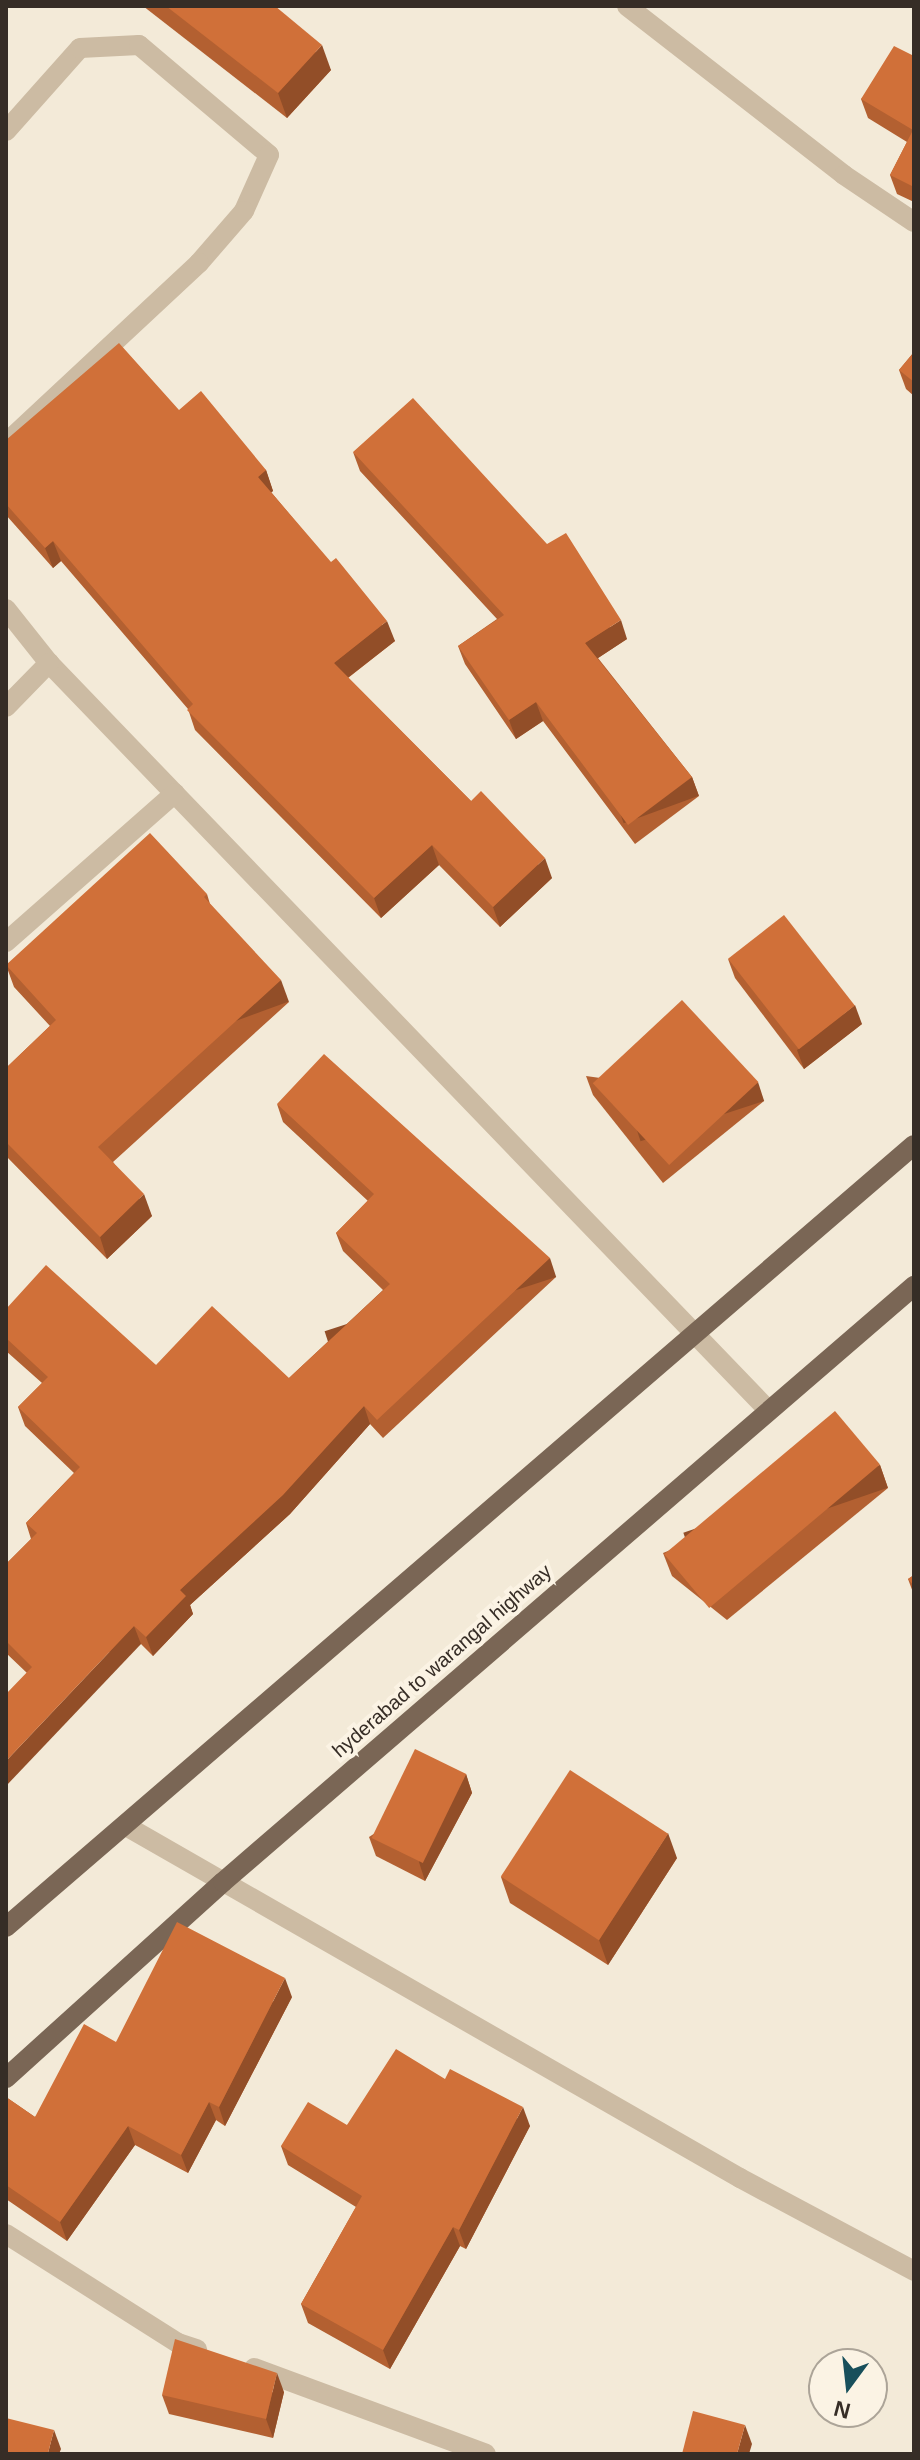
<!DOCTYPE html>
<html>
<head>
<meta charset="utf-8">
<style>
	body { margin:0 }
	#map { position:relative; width:920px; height:2460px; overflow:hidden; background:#f3ead8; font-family:Arial,sans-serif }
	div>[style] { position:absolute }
	.minor>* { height:20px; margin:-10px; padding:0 10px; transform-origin:10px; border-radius:10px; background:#ccbba3 }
	.major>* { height:20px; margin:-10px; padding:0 10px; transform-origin:10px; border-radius:10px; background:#7a6655 }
	.wall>* { inset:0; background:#b36031 }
	.shaded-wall>* { inset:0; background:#924e28; transform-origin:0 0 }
	.building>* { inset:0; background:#d07039; transform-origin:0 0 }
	span { translate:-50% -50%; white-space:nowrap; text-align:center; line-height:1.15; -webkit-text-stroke:8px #fbf3e4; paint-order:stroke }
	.street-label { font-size:20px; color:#362d26 }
	.frame { position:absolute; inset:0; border:8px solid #362d26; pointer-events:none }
	.north { position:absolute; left:808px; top:2348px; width:80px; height:80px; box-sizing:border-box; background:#fbf3e4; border:2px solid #aca498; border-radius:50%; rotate:195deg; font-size:22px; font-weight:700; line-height:32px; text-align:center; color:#362d26 }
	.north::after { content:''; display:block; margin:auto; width:28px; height:36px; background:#184f5b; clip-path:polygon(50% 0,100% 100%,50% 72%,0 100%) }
</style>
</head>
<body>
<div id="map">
	<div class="minor">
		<i style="left:627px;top:6px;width:275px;rotate:37.9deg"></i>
		<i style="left:844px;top:175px;width:84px;rotate:33.9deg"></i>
		<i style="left:6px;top:131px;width:111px;rotate:-48.3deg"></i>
		<i style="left:80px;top:48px;width:59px;rotate:-2.9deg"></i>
		<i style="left:139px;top:45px;width:170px;rotate:40.2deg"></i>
		<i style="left:269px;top:155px;width:61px;rotate:114.1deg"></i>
		<i style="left:244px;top:211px;width:69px;rotate:130.9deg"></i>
		<i style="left:199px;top:263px;width:264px;rotate:137deg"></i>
		<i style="left:6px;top:609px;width:69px;rotate:51.5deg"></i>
		<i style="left:49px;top:663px;width:1037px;rotate:46.09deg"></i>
		<i style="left:6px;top:707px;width:62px;rotate:-45.7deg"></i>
		<i style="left:6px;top:942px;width:225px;rotate:-41.4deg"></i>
		<i style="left:126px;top:1826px;width:708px;rotate:29.83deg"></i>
		<i style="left:740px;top:2178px;width:197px;rotate:28.1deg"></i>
		<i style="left:6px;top:2234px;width:204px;rotate:32.4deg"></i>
		<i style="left:178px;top:2343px;width:20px;rotate:18deg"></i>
		<i style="left:254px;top:2368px;width:247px;rotate:20.3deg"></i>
	</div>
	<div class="major">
		<i style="left:6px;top:1927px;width:1198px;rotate:-40.74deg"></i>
		<i style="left:6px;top:2078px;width:292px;rotate:-42.1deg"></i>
		<i style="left:223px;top:1882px;width:913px;rotate:-40.78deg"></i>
	</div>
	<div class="wall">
		<i style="clip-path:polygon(143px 6px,275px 6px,331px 70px,287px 118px)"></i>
		<i style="clip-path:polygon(914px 56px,914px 202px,897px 194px,890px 175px,907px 142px,868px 118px,861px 99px)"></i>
		<i style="clip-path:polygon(914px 352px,914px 396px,906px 389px,899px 370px)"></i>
		<i style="clip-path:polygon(179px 410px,266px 470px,273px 491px,271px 492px,395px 641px,348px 678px,471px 801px,552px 878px,500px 927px,439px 865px,381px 918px,195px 730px,188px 709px,61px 561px,53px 568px,6px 515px,6px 440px)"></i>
		<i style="clip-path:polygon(353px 452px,627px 639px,598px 658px,692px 777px,699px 796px,635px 844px,543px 721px,516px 739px,465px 664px,458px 646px,497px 619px,360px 471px)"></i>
		<i style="clip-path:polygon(207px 894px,210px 904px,289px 1002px,113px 1162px,152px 1216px,107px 1259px,6px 1156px,6px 1068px,50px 1026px,14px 987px,6px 965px)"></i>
		<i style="clip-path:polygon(728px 959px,862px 1024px,804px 1069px,735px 978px)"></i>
		<i style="clip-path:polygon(586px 1076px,764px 1101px,663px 1183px,593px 1095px)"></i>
		<i style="clip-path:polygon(277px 1104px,556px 1277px,383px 1438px,370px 1424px,290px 1514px,190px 1605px,193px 1614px,153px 1656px,141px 1644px,27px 1673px,6px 1653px,6px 1564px,31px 1539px,26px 1523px,74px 1473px,25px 1426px,18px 1407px,42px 1383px,6px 1351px,6px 1309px,156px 1365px,289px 1378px,383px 1290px,343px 1251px,336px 1233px,368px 1201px,283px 1122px)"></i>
		<i style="clip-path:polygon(880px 1465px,888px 1488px,727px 1620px,672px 1576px,663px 1553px)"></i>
		<i style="clip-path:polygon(914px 1575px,914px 1595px,908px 1579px)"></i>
		<i style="clip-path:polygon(466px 1774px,472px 1793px,425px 1881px,376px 1856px,369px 1837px)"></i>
		<i style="clip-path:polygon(677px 1858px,608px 1965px,510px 1903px,501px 1877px)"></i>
		<i style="clip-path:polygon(292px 1997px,225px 2126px,216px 2120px,188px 2173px,135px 2145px,67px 2241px,6px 2199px,6px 2097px,35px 2117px,116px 2042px)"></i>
		<i style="clip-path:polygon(445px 2079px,530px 2126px,466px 2249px,460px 2246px,390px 2369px,308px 2323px,301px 2304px,356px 2207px,288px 2165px,281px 2146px,347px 2125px)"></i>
		<i style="clip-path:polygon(284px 2392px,273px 2438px,169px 2414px,162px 2395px)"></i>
	</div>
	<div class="shaded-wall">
		<i style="clip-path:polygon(322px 45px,331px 70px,287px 118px,278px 93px)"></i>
		<i style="clip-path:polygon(266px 470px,273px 491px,266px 497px,258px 477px)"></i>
		<i style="clip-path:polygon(53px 541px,61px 561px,53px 568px,45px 548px)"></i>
		<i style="clip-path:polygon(621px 620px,627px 639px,592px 662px,585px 643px)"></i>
		<i style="clip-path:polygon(387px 621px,395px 641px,341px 683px,334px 663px)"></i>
		<i style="clip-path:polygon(536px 702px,543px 721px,516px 739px,509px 720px)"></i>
		<i style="left:692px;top:777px;width:20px;height:80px;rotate:70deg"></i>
		<i style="clip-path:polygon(432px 845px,439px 865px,381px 918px,374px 898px)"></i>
		<i style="clip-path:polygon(545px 858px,552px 878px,500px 927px,493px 907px)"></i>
		<i style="left:281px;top:980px;width:23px;height:248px;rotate:70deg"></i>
		<i style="clip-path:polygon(855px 1005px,862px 1024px,804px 1069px,797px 1050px)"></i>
		<i style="left:758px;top:1082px;width:20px;height:130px;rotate:72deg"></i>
		<i style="clip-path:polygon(144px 1194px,152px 1216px,107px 1259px,100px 1237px)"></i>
		<i style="left:550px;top:1258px;width:20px;height:237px;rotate:72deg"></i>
		<i style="clip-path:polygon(364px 1406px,370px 1424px,290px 1514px,190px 1605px,193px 1614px,153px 1656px,146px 1637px,180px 1590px)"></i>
		<i style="left:880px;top:1465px;width:24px;height:208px;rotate:71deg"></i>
		<i style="clip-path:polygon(134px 1626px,141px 1644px,6px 1786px,6px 1761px)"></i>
		<i style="clip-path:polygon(466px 1774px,472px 1793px,425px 1881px,419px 1862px)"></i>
		<i style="clip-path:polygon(668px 1833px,677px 1858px,608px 1965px,599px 1940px)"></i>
		<i style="clip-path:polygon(285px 1978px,292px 1997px,225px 2126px,219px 2107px)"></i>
		<i style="clip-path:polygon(209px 2102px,216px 2120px,188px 2173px,181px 2155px)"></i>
		<i style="clip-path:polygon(523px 2107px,530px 2126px,466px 2249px,459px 2230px)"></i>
		<i style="clip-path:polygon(128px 2126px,135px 2145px,67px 2241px,60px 2222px)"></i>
		<i style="clip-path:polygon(453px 2227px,460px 2246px,390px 2369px,383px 2350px)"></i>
		<i style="clip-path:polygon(277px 2373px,284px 2392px,273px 2438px,266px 2419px)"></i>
		<i style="clip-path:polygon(745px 2425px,752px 2444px,749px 2454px,737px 2454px)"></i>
		<i style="clip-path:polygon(54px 2430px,61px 2449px,59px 2454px,49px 2454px,48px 2453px)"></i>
	</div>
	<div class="building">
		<i style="clip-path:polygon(166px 6px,275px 6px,322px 45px,278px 93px)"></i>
		<i style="clip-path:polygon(894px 46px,914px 56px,914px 187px,890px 175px,913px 130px,861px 99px)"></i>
		<i style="clip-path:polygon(119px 343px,179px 410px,201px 391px,266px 470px,258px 477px,331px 562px,336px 558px,387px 621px,334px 663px,471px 801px,481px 791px,545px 858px,493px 907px,432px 845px,374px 898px,187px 710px,193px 704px,53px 541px,45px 548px,6px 504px,6px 440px)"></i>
		<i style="clip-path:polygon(914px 352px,914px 382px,899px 370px)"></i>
		<i style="clip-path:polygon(413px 398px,547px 544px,566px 533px,621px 620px,585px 643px,692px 777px,628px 825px,536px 702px,509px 720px,458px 646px,504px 615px,353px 452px)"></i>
		<i style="clip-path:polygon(150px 833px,207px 894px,204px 897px,281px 980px,98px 1147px,144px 1194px,100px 1237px,6px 1142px,6px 1068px,56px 1020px,6px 965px)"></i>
		<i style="left:784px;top:915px;width:115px;height:71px;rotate:52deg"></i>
		<i style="left:682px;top:1000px;width:112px;height:122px;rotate:47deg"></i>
		<i style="clip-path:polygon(324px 1054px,550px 1258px,377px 1420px,364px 1406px,283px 1495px,180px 1590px,186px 1596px,146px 1637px,134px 1626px,6px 1761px,6px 1694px,32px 1667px,6px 1641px,6px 1564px,37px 1533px,26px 1523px,80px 1467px,18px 1407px,48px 1377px,6px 1338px,6px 1309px,46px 1265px,156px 1365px,212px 1306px,289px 1378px,390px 1284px,336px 1233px,374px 1194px,277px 1104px)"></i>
		<i style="left:835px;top:1411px;width:70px;height:223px;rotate:50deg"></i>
		<i style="clip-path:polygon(914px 1575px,914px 1586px,908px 1579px)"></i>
		<i style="left:415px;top:1749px;width:57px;height:99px;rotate:26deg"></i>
		<i style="left:570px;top:1770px;width:117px;height:127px;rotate:33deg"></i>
		<i style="clip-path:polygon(177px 1922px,285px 1978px,219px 2107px,209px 2102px,181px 2155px,128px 2126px,60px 2222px,6px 2185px,6px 2097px,35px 2117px,84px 2024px,116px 2042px)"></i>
		<i style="clip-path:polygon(396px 2049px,445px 2079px,450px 2069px,523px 2107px,459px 2230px,453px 2227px,383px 2350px,301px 2304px,362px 2196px,281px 2146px,308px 2102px,347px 2125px)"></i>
		<i style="clip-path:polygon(175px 2339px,277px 2373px,266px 2419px,162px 2395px)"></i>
		<i style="clip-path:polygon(693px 2411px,745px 2425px,737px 2454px,682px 2454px)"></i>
		<i style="clip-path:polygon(6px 2418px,54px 2430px,48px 2453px,53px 2454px,6px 2454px)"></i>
	</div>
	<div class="street-label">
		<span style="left:442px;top:1661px;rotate:-41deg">hyderabad to warangal highway</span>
	</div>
	<div class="frame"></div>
	<div class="north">N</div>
</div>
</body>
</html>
